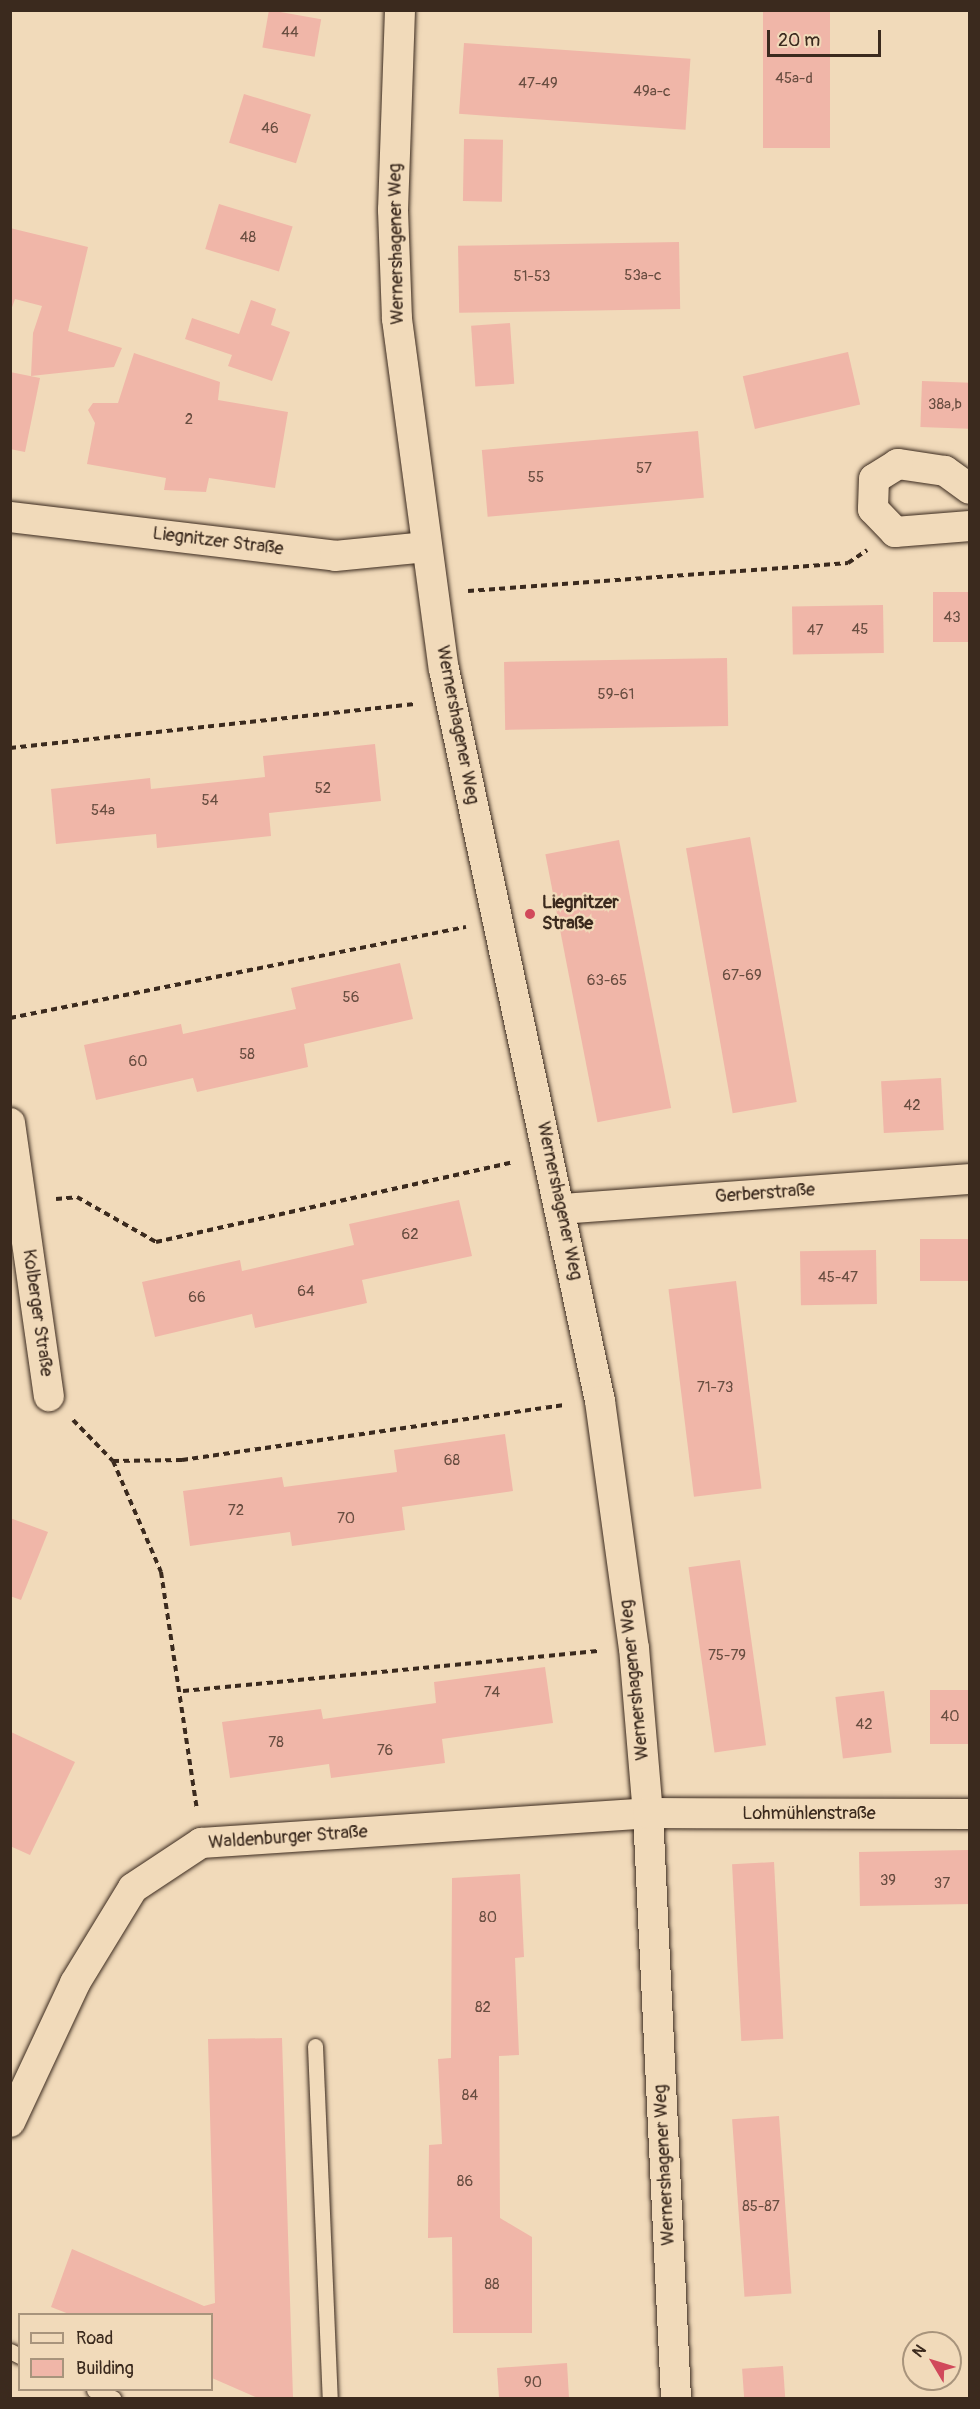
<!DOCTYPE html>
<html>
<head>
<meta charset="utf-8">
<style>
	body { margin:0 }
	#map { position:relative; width:980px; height:2409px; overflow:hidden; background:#f1daba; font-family:Pangolin,sans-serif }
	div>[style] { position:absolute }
	.building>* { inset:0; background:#f0b6a8; transform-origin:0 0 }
	.path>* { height:4px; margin-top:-2px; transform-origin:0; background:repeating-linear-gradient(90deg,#3b2a1e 0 6px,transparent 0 10.5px) }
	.roads { filter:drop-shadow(0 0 2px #3b2a1e) drop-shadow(0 0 2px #3b2a1e) }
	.service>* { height:15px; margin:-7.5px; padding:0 7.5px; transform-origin:7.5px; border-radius:7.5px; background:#f1daba }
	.minor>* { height:30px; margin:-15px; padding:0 15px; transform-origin:15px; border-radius:15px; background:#f1daba }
	.dots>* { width:16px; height:16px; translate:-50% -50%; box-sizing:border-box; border:3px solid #f1daba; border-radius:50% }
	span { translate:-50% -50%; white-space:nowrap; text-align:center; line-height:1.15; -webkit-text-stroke:4.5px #f1daba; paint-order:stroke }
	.number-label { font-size:15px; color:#684d40 }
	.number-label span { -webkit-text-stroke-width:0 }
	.street-label { font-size:18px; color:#3b2a1e }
	.poi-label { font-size:18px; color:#3b2a1e; font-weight:700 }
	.left { translate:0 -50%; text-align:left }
	.frame { position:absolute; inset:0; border:12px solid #3b2a1e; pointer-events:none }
	.legend { position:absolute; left:18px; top:2313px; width:195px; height:78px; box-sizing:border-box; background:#f1daba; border:2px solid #a8947c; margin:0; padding:8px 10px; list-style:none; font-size:18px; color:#3b2a1e }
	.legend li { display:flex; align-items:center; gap:12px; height:30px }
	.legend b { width:30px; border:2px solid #a8947c }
	.north { position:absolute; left:902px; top:2331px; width:60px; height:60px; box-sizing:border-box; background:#f1daba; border:2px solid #a8947c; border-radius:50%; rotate:308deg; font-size:16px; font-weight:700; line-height:24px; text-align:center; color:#3b2a1e }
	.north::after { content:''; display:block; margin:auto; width:21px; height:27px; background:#d1495b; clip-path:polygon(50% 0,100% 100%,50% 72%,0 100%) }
	.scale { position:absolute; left:767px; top:30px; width:114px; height:27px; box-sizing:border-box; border:3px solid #3b2a1e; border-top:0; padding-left:8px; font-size:18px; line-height:21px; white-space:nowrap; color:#3b2a1e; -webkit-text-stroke:4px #f1daba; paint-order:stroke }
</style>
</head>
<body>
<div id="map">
	<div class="building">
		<i style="left:269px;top:10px;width:53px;height:38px;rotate:10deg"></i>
		<i style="left:763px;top:10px;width:67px;height:138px"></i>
		<i style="left:464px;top:43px;width:227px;height:71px;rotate:4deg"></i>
		<i style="left:244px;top:94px;width:70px;height:51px;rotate:17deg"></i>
		<i style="left:464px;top:139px;width:39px;height:62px;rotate:1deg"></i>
		<i style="left:219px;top:204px;width:77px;height:47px;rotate:17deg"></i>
		<i style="clip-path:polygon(10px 228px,88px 247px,68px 331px,122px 348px,114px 367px,31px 376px,33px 333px,42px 306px,15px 299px,10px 313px)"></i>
		<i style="left:679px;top:242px;width:67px;height:221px;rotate:89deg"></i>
		<i style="clip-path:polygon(251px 300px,276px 309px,271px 325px,290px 332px,272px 381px,228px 366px,232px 355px,185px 339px,192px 318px,239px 334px)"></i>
		<i style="left:510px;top:323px;width:61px;height:39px;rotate:86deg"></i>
		<i style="left:848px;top:352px;width:54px;height:108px;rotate:77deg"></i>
		<i style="clip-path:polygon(134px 353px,220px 382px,218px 400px,288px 412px,275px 488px,209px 478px,206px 492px,164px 490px,166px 478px,87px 464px,95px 423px,88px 410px,93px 403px,118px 403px)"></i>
		<i style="clip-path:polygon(10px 372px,40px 378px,25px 452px,10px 449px)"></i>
		<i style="left:922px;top:381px;width:48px;height:46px;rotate:2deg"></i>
		<i style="left:698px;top:431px;width:67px;height:217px;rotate:85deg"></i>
		<i style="left:970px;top:592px;width:50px;height:37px;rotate:90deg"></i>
		<i style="left:883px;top:605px;width:48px;height:91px;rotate:89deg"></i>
		<i style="left:727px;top:658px;width:68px;height:223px;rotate:89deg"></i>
		<i style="clip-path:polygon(375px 744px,381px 801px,269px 813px,271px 836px,157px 848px,156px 834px,56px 844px,51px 789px,150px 778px,151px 789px,265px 777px,263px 756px)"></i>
		<i style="left:750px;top:837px;width:269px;height:65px;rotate:80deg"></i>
		<i style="left:619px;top:840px;width:273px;height:75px;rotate:79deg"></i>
		<i style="clip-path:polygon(400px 963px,413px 1019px,304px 1044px,308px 1067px,197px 1092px,193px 1078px,96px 1100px,84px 1045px,181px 1024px,183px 1034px,296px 1009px,291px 988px)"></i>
		<i style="left:941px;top:1078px;width:52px;height:60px;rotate:87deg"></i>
		<i style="clip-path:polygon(459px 1200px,472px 1256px,362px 1280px,367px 1303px,255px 1328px,252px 1314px,155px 1337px,142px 1282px,240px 1260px,242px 1271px,354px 1245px,349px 1224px)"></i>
		<i style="left:920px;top:1239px;width:50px;height:42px"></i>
		<i style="left:876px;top:1250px;width:54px;height:76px;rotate:89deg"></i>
		<i style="left:736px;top:1281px;width:209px;height:68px;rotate:83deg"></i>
		<i style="clip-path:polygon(505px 1434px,513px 1491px,402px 1507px,405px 1530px,292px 1546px,290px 1532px,190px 1546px,183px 1491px,282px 1477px,284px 1487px,397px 1472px,394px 1450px)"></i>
		<i style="clip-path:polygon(10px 1518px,48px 1532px,21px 1600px,10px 1596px)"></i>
		<i style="left:740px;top:1560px;width:187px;height:52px;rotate:82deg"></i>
		<i style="clip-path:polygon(545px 1667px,553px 1723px,442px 1739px,445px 1763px,331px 1778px,329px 1764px,230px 1778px,222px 1722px,321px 1709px,323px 1719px,436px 1703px,434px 1682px)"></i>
		<i style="left:970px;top:1690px;width:54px;height:40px;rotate:90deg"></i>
		<i style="left:884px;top:1691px;width:62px;height:49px;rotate:83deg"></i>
		<i style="clip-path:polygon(11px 1732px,75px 1762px,30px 1855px,10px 1846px)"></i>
		<i style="left:969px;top:1850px;width:54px;height:110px;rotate:89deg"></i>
		<i style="left:774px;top:1862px;width:177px;height:42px;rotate:87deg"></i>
		<i style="clip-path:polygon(520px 1874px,524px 1957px,515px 1958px,519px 2055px,499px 2056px,500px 2218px,532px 2237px,532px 2333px,453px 2333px,452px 2237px,428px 2238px,429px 2145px,442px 2144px,438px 2059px,451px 2058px,452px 1878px)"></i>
		<i style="clip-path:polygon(282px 2038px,293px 2398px,258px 2398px,212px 2378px,212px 2314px,69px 2314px,51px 2307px,72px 2249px,204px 2306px,215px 2303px,208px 2039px)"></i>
		<i style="left:779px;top:2116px;width:178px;height:47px;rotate:86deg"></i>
		<i style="clip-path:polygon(567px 2363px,569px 2398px,499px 2398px,497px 2368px)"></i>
		<i style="left:783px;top:2366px;width:32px;height:41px;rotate:86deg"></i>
	</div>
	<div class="path">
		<i style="left:468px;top:591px;width:381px;rotate:-4.2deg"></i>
		<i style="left:848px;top:563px;width:23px;rotate:-34deg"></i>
		<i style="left:10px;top:748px;width:407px;rotate:-6.2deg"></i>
		<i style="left:10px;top:1018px;width:465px;rotate:-11.3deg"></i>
		<i style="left:56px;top:1199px;width:21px;rotate:-5deg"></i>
		<i style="left:77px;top:1197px;width:91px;rotate:29.7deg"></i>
		<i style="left:156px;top:1242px;width:366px;rotate:-12.6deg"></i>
		<i style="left:73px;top:1420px;width:57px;rotate:45.7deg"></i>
		<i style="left:113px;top:1461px;width:121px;rotate:66.6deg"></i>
		<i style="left:161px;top:1572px;width:240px;rotate:81.4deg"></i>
		<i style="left:113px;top:1461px;width:69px;rotate:-0.8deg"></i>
		<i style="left:182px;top:1460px;width:388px;rotate:-8.2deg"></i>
		<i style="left:183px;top:1691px;width:419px;rotate:-5.5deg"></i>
	</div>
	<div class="roads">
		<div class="service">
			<i style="left:315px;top:2046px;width:352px;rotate:87.6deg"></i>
			<i style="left:10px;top:2351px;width:11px;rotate:27deg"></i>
			<i style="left:94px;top:2390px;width:21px;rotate:23deg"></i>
		</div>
		<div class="minor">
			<i style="left:400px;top:10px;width:200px;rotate:92deg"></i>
			<i style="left:393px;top:210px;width:109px;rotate:87.9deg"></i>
			<i style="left:397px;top:319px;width:353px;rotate:82.4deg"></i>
			<i style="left:444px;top:669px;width:748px;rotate:77.97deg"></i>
			<i style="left:600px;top:1401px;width:249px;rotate:82.2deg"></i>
			<i style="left:634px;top:1648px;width:166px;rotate:85.2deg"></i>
			<i style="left:648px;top:1813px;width:586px;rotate:87.26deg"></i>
			<i style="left:970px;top:489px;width:31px;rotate:-144deg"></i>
			<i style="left:945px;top:471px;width:48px;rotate:-171.5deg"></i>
			<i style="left:898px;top:464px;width:28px;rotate:148deg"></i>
			<i style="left:874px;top:479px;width:30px;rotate:92deg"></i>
			<i style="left:873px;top:509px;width:32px;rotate:46deg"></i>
			<i style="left:895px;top:532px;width:75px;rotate:-4.6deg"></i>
			<i style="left:10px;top:517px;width:327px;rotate:6.8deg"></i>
			<i style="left:335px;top:556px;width:92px;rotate:-5.6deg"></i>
			<i style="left:10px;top:1123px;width:276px;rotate:81.9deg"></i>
			<i style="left:561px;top:1209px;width:410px;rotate:-4.2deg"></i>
			<i style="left:10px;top:2122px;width:153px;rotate:-64.9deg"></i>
			<i style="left:75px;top:1983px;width:111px;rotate:-58.6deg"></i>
			<i style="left:133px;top:1888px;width:82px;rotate:-33.5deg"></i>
			<i style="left:201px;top:1843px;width:448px;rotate:-3.8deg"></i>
			<i style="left:648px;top:1813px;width:322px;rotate:0.2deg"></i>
		</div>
	</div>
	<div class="dots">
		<i style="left:530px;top:914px;background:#d1495b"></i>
	</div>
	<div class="number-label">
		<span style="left:290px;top:33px">44</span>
		<span style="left:794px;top:79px">45a-d</span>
		<span style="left:538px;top:84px">47-49</span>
		<span style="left:652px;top:92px">49a-c</span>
		<span style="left:270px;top:129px">46</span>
		<span style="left:248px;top:238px">48</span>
		<span style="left:643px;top:276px">53a-c</span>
		<span style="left:532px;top:277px">51-53</span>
		<span style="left:945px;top:405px">38a,b</span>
		<span style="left:189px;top:420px">2</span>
		<span style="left:644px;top:469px">57</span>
		<span style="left:536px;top:478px">55</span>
		<span style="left:952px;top:618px">43</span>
		<span style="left:860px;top:630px">45</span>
		<span style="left:815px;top:631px">47</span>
		<span style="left:616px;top:695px">59-61</span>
		<span style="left:323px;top:789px">52</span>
		<span style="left:210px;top:801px">54</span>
		<span style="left:103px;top:811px">54a</span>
		<span style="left:742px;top:976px">67-69</span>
		<span style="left:607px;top:981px">63-65</span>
		<span style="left:351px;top:998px">56</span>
		<span style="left:247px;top:1055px">58</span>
		<span style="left:138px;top:1062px">60</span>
		<span style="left:912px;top:1106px">42</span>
		<span style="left:410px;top:1235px">62</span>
		<span style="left:838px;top:1278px">45-47</span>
		<span style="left:306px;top:1292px">64</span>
		<span style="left:197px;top:1298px">66</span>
		<span style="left:715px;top:1388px">71-73</span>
		<span style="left:452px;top:1461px">68</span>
		<span style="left:236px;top:1511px">72</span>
		<span style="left:346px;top:1519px">70</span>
		<span style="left:727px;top:1656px">75-79</span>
		<span style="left:492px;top:1693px">74</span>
		<span style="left:950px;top:1717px">40</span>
		<span style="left:864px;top:1725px">42</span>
		<span style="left:276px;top:1743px">78</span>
		<span style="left:385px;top:1751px">76</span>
		<span style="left:888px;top:1881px">39</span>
		<span style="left:942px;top:1884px">37</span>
		<span style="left:488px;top:1918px">80</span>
		<span style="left:483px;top:2008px">82</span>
		<span style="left:470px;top:2096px">84</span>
		<span style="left:465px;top:2182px">86</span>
		<span style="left:761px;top:2207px">85-87</span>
		<span style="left:492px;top:2285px">88</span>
		<span style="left:533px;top:2383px">90</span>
	</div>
	<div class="street-label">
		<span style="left:397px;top:244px;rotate:-91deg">Wernershagener Weg</span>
		<span style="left:218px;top:542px;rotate:7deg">Liegnitzer Straße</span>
		<span style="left:457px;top:725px;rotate:79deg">Wernershagener Weg</span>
		<span style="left:765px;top:1194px;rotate:-4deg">Gerberstraße</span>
		<span style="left:559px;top:1201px;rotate:78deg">Wernershagener Weg</span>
		<span style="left:37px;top:1313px;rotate:82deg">Kolberger Straße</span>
		<span style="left:635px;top:1680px;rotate:-96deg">Wernershagener Weg</span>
		<span style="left:809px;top:1814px">Lohmühlenstraße</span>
		<span style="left:288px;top:1838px;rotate:-4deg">Waldenburger Straße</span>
		<span style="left:665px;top:2165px;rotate:-93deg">Wernershagener Weg</span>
	</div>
	<div class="poi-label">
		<span class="left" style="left:542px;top:914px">Liegnitzer<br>Straße</span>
	</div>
	<div class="frame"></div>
	<ul class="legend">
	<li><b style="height:8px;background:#f1daba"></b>Road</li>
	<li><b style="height:16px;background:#f0b6a8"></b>Building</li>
	</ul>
	<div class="north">N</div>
	<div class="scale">20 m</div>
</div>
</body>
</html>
